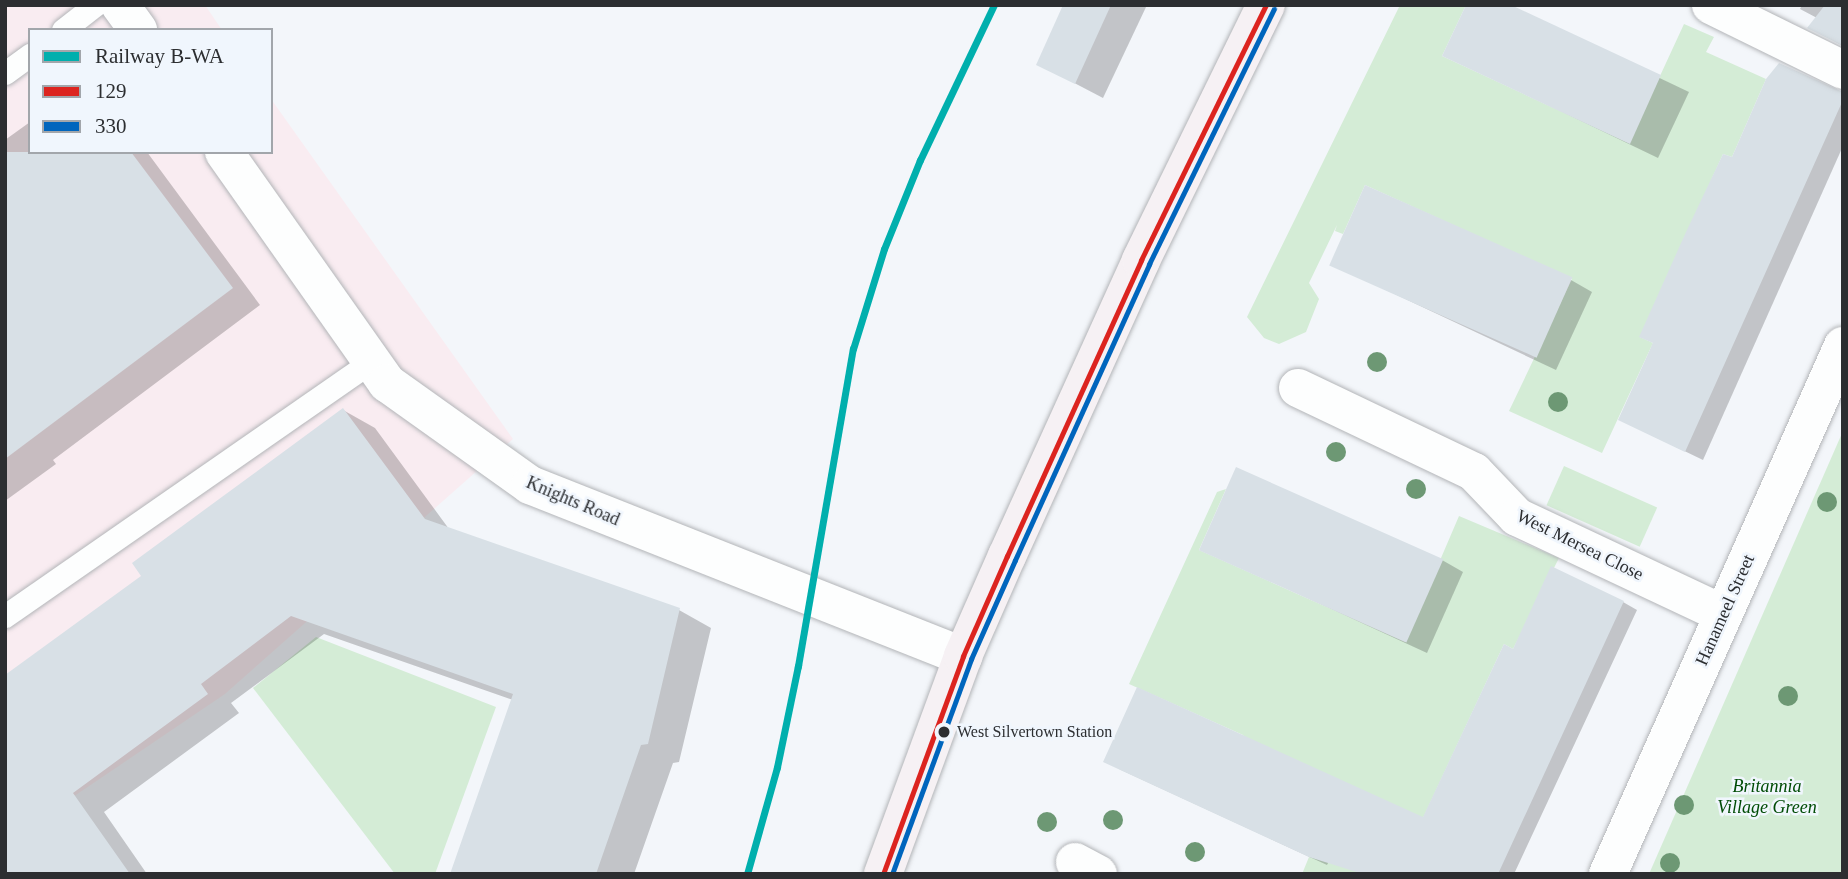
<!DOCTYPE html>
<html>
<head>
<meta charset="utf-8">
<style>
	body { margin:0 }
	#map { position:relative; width:1848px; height:879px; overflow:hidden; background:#f3f6fa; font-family:Georgia,serif }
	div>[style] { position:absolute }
	.industrial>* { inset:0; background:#f9ecf1 }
	.green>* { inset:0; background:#d4ecd6; transform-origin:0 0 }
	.shadow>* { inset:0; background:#0003 }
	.building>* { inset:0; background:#d8e0e6; transform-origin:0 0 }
	.roads { filter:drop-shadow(0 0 2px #b3b5b8) drop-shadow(0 0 2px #b3b5b8) }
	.lane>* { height:23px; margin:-11.5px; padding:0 11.5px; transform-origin:11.5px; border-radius:11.5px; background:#fdfefe }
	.street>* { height:38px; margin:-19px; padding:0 19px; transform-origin:19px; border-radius:19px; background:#fdfefe }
	.primary>* { height:38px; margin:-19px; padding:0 19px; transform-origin:19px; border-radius:19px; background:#f6f1f4 }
	.bus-1>* { height:5px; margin:-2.5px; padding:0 2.5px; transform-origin:2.5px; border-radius:2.5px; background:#dc241f }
	.bus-2>* { height:5px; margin:-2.5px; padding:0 2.5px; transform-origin:2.5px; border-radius:2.5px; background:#0065bd }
	.rail-1>* { height:7px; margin:-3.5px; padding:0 3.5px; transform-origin:3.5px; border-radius:3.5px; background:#00afad }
	.trees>* { width:20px; height:20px; margin:-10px; border-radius:50%; background:#6d9874 }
	.dots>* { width:19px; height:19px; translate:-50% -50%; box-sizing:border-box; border:4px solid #f0f6fd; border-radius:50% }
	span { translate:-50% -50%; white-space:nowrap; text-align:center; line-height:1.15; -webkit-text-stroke:5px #f0f6fd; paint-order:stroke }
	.bus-label { font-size:16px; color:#2c2e31 }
	.left { translate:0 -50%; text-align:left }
	.street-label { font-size:18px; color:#2c2e31 }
	.park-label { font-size:18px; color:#004c06; font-style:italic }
	.frame { position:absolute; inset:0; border:7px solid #2c2e31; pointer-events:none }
	.legend { position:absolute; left:28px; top:28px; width:245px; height:126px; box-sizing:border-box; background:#f0f6fd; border:2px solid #a2a6ab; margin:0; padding:9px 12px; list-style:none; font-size:21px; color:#2c2e31 }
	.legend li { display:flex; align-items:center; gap:14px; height:35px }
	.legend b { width:35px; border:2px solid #a2a6ab }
</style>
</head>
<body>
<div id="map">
	<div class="industrial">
		<i style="clip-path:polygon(5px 5px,205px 5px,222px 30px,30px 30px,30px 152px,271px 152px,271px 99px,513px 439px,225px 694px,5px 843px)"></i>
	</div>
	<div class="green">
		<i style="clip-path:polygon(1400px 5px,1466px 5px,1442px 56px,1629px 143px,1684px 24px,1714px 37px,1706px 52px,1766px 79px,1732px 157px,1723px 154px,1640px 337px,1653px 343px,1602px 453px,1509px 411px,1572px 279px,1365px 185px,1343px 234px,1335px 231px,1337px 225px,1309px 283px,1319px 299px,1306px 332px,1279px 344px,1264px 338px,1247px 317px)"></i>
		<i style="clip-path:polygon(1843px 431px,1843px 874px,1649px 874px)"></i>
		<i style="left:1564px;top:466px;width:102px;height:43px;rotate:24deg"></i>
		<i style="clip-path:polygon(1226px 489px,1199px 550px,1405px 642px,1459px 516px,1559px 558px,1513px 649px,1504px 644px,1397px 874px,1302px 874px,1309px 857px,1243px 735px,1129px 684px,1217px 492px)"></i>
		<i style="clip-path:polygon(316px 637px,496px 707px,435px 874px,395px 874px,253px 688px)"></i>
	</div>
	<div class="shadow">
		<i style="clip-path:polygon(1064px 5px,1147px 5px,1103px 98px,1038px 64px)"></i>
		<i style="clip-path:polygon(1506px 5px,1689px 92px,1658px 158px,1444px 55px)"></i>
		<i style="clip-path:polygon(1802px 5px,1843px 5px,1843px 46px,1810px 27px,1817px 18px,1800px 9px)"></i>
		<i style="clip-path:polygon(1843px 92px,1843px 146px,1703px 460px,1620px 420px,1733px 159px)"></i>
		<i style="clip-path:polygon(30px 122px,30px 152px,147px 152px,260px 305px,53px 460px,56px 464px,5px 501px,5px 140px)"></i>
		<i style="clip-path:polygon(1331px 264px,1571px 280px,1592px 292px,1556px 370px)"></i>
		<i style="clip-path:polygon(343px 410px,375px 428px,449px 529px,679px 610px,711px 628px,679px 762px,673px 763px,634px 874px,452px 874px,513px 700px,324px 634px,231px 703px,239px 713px,104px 812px,147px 874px,57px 874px,44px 856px,144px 576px)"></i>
		<i style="clip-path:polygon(1201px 549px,1442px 560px,1463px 572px,1427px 653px)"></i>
		<i style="clip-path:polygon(1623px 602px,1637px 610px,1514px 874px,1368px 874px,1332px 855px,1327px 865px,1119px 769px,1424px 820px)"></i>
	</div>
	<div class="building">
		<i style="clip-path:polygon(1063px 5px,1111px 5px,1075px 84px,1036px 65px)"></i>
		<i style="clip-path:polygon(1466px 5px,1511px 5px,1661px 75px,1630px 144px,1442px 56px)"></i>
		<i style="clip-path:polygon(1825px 5px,1843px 5px,1843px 46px,1807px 28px)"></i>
		<i style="clip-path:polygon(1779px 63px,1843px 92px,1843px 100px,1685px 452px,1618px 420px,1653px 343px,1639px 337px,1686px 232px,1723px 154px,1732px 157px,1766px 79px)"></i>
		<i style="clip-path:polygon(5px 152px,131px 152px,233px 288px,5px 459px)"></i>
		<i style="left:1365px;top:185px;width:227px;height:88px;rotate:24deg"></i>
		<i style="clip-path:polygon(343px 408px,425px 519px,680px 608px,648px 744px,641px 745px,596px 874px,450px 874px,513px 694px,291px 616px,201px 684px,208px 694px,73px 793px,130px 874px,5px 874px,5px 675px,141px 576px,132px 563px)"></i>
		<i style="left:1236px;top:467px;width:227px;height:91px;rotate:24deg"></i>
		<i style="clip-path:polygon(1551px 566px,1624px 601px,1498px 874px,1363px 874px,1309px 857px,1103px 762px,1137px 687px,1423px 817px,1504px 644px,1513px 649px)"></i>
	</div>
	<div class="roads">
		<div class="lane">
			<i style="left:63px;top:30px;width:41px;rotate:-38deg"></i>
			<i style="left:5px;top:73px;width:31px;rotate:-36deg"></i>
			<i style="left:5px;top:616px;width:447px;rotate:-34.8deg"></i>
		</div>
		<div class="street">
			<i style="left:120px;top:5px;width:31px;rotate:54deg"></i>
			<i style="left:1711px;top:5px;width:147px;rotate:26.2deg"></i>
			<i style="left:224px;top:152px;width:283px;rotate:54.8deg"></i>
			<i style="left:387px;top:383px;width:176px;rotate:35.5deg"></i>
			<i style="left:530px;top:485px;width:466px;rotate:21.6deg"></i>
			<i style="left:1298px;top:388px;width:195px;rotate:25.5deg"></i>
			<i style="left:1474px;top:472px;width:62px;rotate:46.3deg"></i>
			<i style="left:1517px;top:517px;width:228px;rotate:25.2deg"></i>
			<i style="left:1075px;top:862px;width:26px;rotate:28deg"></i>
			<i style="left:1608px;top:874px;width:578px;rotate:-66.01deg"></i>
		</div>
		<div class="primary">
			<i style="left:883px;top:874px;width:232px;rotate:-69.8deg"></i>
			<i style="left:963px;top:656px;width:109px;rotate:-66.3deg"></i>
			<i style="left:1007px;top:556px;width:325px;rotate:-65.6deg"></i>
			<i style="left:1141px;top:260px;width:284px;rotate:-63.9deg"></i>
		</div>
	</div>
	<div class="bus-1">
		<i style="left:883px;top:874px;width:232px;rotate:-69.8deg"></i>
		<i style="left:963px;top:656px;width:109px;rotate:-66.3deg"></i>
		<i style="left:1007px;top:556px;width:325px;rotate:-65.6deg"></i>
		<i style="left:1141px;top:260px;width:284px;rotate:-63.9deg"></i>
	</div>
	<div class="bus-2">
		<i style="left:892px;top:874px;width:229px;rotate:-69.8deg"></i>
		<i style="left:971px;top:659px;width:108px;rotate:-66deg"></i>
		<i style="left:1015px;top:560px;width:325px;rotate:-65.6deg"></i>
		<i style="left:1149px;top:264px;width:284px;rotate:-63.9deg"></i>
	</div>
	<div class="rail-1">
		<i style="left:747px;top:874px;width:111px;rotate:-74.3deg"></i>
		<i style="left:777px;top:767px;width:103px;rotate:-78.3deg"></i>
		<i style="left:798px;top:666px;width:322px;rotate:-80.2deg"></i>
		<i style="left:853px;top:349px;width:105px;rotate:-72.8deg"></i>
		<i style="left:884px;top:249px;width:96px;rotate:-68deg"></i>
		<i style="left:920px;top:160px;width:172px;rotate:-64.5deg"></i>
	</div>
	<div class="trees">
		<i style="left:1377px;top:362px"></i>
		<i style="left:1558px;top:402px"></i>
		<i style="left:1336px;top:452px"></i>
		<i style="left:1416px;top:489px"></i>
		<i style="left:1827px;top:502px"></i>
		<i style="left:1788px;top:696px"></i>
		<i style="left:1684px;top:805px"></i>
		<i style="left:1113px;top:820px"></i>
		<i style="left:1047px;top:822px"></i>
		<i style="left:1195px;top:852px"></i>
		<i style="left:1670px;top:863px"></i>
	</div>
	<div class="dots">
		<i style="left:944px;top:732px;background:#2c2e31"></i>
	</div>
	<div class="bus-label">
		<span class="left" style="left:957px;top:732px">West Silvertown Station</span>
	</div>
	<div class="street-label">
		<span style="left:573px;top:501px;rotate:23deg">Knights Road</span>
		<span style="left:1580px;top:545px;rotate:26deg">West Mersea Close</span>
		<span style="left:1725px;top:610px;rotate:-66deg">Hanameel Street</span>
	</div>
	<div class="park-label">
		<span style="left:1767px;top:797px">Britannia<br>Village Green</span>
	</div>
	<div class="frame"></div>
	<ul class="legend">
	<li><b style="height:9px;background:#00afad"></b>Railway B-WA</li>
	<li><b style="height:9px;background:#dc241f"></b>129</li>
	<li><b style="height:9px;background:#0065bd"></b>330</li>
	</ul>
</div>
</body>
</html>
